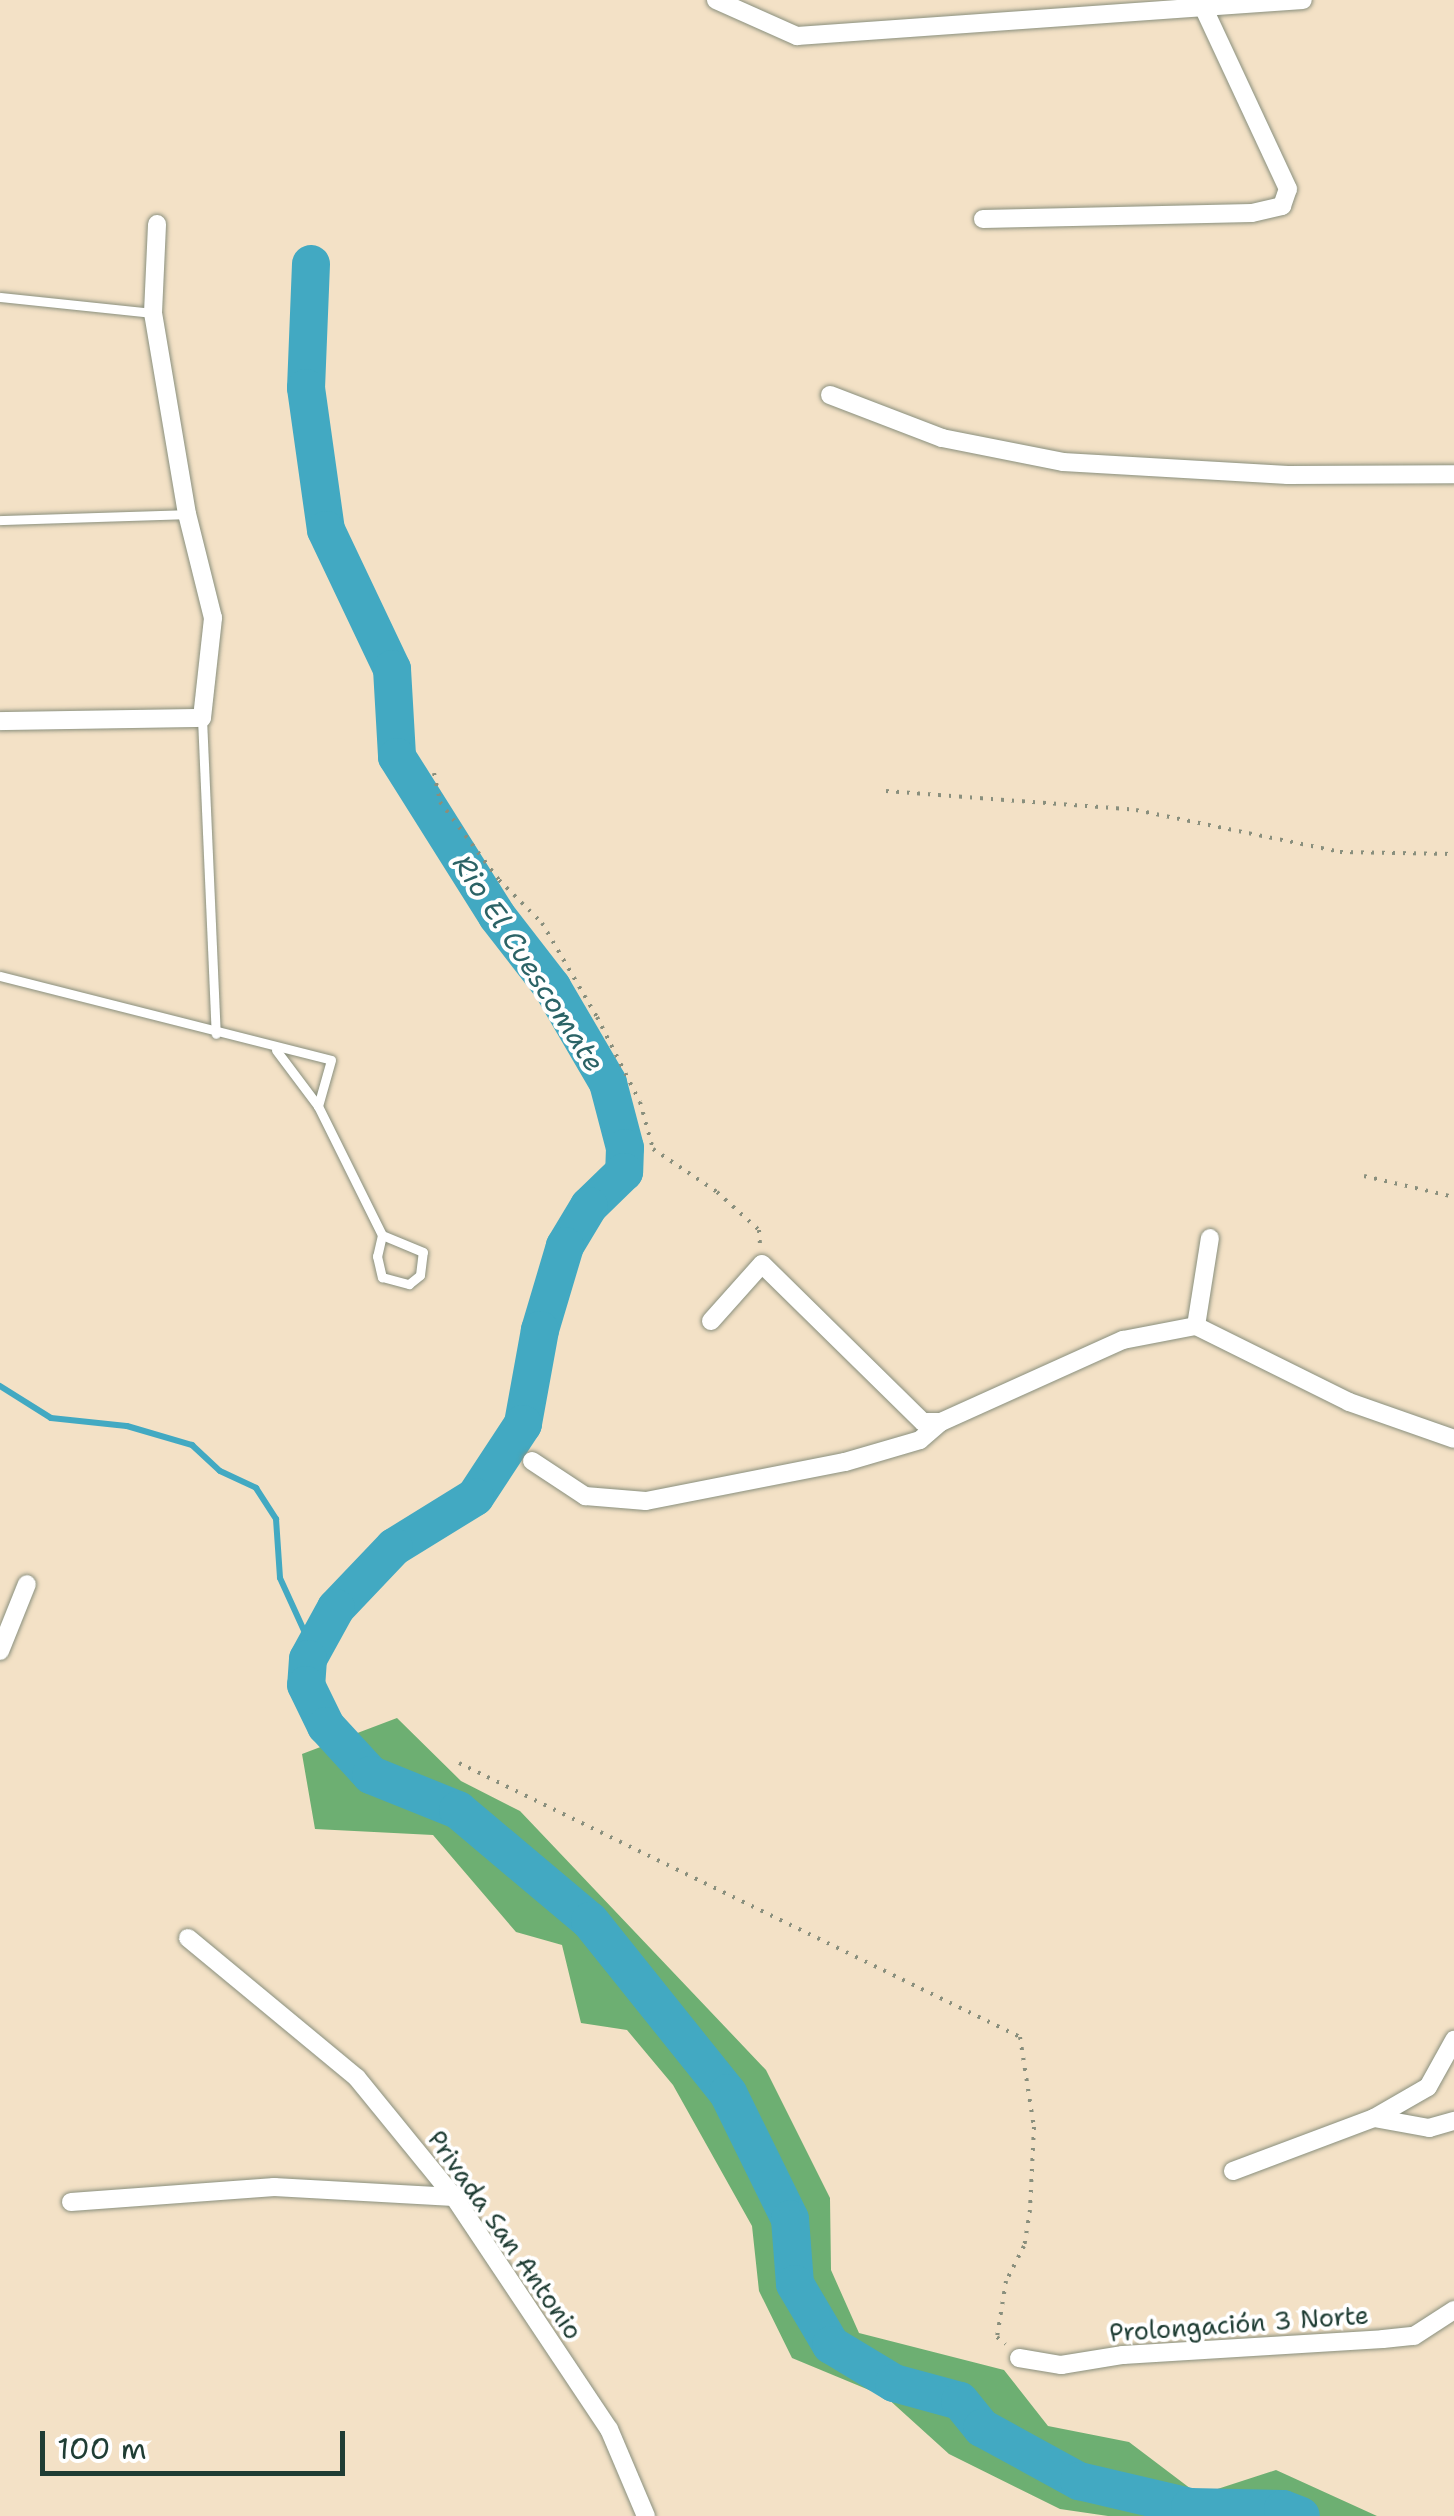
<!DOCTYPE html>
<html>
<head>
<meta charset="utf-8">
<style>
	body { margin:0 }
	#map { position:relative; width:1454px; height:2516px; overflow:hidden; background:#f3e1c6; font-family:"Shantell Sans",sans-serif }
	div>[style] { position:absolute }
	.forest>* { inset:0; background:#6daf72 }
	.stream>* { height:6px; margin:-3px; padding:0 3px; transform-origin:3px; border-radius:3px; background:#42a9c2 }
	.river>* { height:38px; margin:-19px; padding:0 19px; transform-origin:19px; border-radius:19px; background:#42a9c2 }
	.path>* { height:4px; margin-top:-2px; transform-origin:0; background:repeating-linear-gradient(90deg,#898f7d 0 2.5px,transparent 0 10.5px) }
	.roads { filter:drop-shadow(0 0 2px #898f7d) drop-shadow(0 0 2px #898f7d) }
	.service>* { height:9px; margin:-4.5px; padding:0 4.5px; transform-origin:4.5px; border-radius:4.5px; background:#fff }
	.minor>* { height:18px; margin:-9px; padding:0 9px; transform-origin:9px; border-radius:9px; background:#fff }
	span { translate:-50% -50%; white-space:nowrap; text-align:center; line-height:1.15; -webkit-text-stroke:8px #fff; paint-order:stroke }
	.street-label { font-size:25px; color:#1f3d34 }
	.water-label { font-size:28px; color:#2b6366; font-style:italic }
	.scale { position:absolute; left:40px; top:2431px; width:305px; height:45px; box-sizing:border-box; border:5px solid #1f3d34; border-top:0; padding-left:12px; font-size:30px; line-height:35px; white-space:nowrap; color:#1f3d34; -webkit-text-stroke:8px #fff; paint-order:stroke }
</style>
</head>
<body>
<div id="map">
	<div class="forest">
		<i style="clip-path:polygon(397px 1718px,461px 1781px,520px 1811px,766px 2070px,830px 2198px,831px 2270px,859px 2333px,1004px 2370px,1048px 2426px,1129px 2442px,1199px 2495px,1276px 2470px,1377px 2516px,1108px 2516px,1060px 2509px,949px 2454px,886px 2397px,792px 2358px,759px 2291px,752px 2226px,673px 2085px,627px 2030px,581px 2023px,562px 1945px,516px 1932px,433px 1835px,315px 1829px,302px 1754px)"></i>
	</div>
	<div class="stream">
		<i style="left:0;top:1386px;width:60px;rotate:32.1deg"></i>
		<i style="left:51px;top:1418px;width:76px;rotate:6deg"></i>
		<i style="left:127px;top:1426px;width:68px;rotate:16.3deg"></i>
		<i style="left:192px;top:1445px;width:38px;rotate:43deg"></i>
		<i style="left:220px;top:1471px;width:40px;rotate:25deg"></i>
		<i style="left:256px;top:1488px;width:37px;rotate:57deg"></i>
		<i style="left:276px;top:1519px;width:59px;rotate:86.1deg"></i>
		<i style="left:280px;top:1578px;width:63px;rotate:65.5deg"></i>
		<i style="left:306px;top:1635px;width:24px;rotate:85deg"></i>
	</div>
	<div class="river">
		<i style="left:311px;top:264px;width:124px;rotate:92.3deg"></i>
		<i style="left:306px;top:388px;width:143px;rotate:82deg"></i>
		<i style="left:326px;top:530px;width:154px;rotate:64.6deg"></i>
		<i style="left:392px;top:669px;width:88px;rotate:86.7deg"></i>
		<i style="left:397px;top:757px;width:188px;rotate:57.8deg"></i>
		<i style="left:497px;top:916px;width:90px;rotate:52.2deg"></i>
		<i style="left:552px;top:987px;width:111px;rotate:59.7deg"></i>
		<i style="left:608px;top:1083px;width:67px;rotate:75.3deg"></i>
		<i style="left:625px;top:1148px;width:24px;rotate:92deg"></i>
		<i style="left:624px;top:1172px;width:49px;rotate:135.8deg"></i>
		<i style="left:589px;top:1206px;width:47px;rotate:121deg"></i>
		<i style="left:565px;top:1246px;width:88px;rotate:106.6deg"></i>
		<i style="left:540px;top:1330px;width:96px;rotate:100.3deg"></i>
		<i style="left:523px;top:1424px;width:87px;rotate:123.3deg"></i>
		<i style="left:475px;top:1497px;width:95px;rotate:148.3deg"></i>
		<i style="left:394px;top:1547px;width:84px;rotate:133.6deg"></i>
		<i style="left:336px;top:1608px;width:58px;rotate:118.8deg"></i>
		<i style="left:308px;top:1659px;width:26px;rotate:94deg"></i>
		<i style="left:306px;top:1685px;width:46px;rotate:64deg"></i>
		<i style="left:326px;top:1726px;width:67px;rotate:47.4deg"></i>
		<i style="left:371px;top:1775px;width:94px;rotate:21.9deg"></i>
		<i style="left:458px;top:1810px;width:172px;rotate:40.1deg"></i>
		<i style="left:590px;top:1921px;width:221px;rotate:51.3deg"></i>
		<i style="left:728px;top:2093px;width:140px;rotate:63.8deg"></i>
		<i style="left:790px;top:2219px;width:65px;rotate:85.6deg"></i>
		<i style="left:795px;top:2284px;width:71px;rotate:59.5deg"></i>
		<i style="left:831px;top:2345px;width:74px;rotate:31.1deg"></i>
		<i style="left:894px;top:2383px;width:68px;rotate:15.3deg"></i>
		<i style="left:960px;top:2401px;width:35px;rotate:51deg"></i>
		<i style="left:982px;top:2428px;width:111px;rotate:28.7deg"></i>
		<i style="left:1079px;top:2481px;width:114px;rotate:13.2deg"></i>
		<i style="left:1190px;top:2507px;width:93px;rotate:1.2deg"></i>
		<i style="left:1283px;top:2509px;width:19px;rotate:21deg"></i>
	</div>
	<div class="path">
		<i style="left:434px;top:773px;width:30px;rotate:78deg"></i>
		<i style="left:440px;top:802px;width:98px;rotate:52.9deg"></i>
		<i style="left:499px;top:880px;width:61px;rotate:45deg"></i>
		<i style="left:542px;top:923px;width:109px;rotate:59.7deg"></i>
		<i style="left:597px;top:1017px;width:95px;rotate:63.2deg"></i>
		<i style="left:640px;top:1102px;width:49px;rotate:74.5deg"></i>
		<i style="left:653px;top:1149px;width:77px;rotate:33.9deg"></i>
		<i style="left:717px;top:1192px;width:57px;rotate:42.1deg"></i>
		<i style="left:759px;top:1230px;width:14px;rotate:86deg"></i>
		<i style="left:886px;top:791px;width:251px;rotate:4.3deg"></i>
		<i style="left:1136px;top:810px;width:208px;rotate:11.6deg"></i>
		<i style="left:1340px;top:852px;width:114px;rotate:1deg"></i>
		<i style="left:1364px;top:1176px;width:92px;rotate:13.1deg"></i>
		<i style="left:459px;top:1763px;width:624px;rotate:26.03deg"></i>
		<i style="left:1020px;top:2037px;width:91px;rotate:81.2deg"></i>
		<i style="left:1034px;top:2127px;width:83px;rotate:92.8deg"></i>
		<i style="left:1030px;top:2210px;width:36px;rotate:99deg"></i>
		<i style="left:1024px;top:2246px;width:39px;rotate:117deg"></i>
		<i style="left:1006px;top:2281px;width:57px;rotate:99.1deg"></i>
		<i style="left:997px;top:2337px;width:11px;rotate:41deg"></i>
	</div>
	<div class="roads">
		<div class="service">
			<i style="left:0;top:297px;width:154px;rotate:6deg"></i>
			<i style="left:0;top:520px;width:187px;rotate:-1.8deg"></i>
			<i style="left:202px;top:718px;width:316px;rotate:87.5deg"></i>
			<i style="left:0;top:976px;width:341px;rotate:14.2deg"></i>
			<i style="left:331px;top:1060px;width:48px;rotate:105.8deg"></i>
			<i style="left:318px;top:1106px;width:144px;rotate:63.6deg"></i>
			<i style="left:382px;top:1235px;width:22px;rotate:103deg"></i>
			<i style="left:377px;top:1256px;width:22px;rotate:77deg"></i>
			<i style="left:382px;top:1277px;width:28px;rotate:15deg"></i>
			<i style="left:409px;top:1284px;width:14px;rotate:-39deg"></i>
			<i style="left:420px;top:1275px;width:23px;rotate:-83deg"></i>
			<i style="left:423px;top:1252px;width:44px;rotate:-157.5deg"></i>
			<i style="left:276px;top:1050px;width:70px;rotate:53.1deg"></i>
		</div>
		<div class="minor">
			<i style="left:716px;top:0;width:89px;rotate:24deg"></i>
			<i style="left:797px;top:36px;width:507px;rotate:-4.07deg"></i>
			<i style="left:983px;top:219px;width:269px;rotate:-1.3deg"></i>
			<i style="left:1252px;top:213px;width:31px;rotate:-13deg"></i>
			<i style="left:1282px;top:206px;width:18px;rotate:-71deg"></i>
			<i style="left:1288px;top:189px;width:201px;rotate:-115deg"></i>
			<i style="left:830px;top:395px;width:120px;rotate:21deg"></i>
			<i style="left:942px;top:438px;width:123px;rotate:11.2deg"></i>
			<i style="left:1063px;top:462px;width:225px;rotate:3.3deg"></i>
			<i style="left:1288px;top:475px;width:166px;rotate:-0.3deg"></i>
			<i style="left:0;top:721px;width:202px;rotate:-0.9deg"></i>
			<i style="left:202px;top:718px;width:101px;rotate:-83.7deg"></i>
			<i style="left:213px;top:618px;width:107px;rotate:-104deg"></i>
			<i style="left:187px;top:514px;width:204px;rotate:-99.6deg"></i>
			<i style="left:153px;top:313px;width:89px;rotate:-87.4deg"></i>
			<i style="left:711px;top:1321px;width:76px;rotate:-48.2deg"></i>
			<i style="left:762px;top:1264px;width:226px;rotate:44.5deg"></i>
			<i style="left:923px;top:1422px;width:18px"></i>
			<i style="left:1196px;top:1326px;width:89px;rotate:-81deg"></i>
			<i style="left:532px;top:1461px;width:64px;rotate:33.4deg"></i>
			<i style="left:585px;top:1496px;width:61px;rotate:4.7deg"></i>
			<i style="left:646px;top:1501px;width:203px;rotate:-11.1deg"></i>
			<i style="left:845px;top:1462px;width:78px;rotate:-16.3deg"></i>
			<i style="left:920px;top:1440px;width:28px;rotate:-41deg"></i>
			<i style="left:941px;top:1422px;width:200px;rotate:-24.3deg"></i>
			<i style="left:1123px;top:1340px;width:74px;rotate:-10.9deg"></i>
			<i style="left:1196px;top:1326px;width:171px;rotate:26.4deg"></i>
			<i style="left:1349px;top:1402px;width:111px;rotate:19.4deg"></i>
			<i style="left:0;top:1651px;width:72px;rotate:-68.1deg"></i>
			<i style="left:188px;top:1938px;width:219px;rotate:39.6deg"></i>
			<i style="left:357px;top:2078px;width:154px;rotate:50.8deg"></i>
			<i style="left:454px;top:2197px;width:279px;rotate:56.3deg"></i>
			<i style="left:609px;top:2429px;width:95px;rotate:67deg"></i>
			<i style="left:1374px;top:2118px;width:56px;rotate:10.3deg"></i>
			<i style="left:1429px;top:2128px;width:26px;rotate:-16deg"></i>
			<i style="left:1233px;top:2171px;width:151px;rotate:-20.6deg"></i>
			<i style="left:1374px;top:2118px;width:62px;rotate:-29.9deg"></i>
			<i style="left:1428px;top:2087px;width:54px;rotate:-61deg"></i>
			<i style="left:71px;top:2202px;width:204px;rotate:-4.2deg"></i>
			<i style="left:274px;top:2187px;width:180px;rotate:3.2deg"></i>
			<i style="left:1019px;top:2358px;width:43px;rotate:9.5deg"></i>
			<i style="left:1061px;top:2365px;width:63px;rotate:-9.2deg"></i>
			<i style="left:1123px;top:2355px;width:260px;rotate:-3.5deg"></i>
			<i style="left:1383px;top:2339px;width:31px;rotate:-6deg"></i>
			<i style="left:1414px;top:2336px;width:48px;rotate:-33deg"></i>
		</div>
	</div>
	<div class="street-label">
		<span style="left:505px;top:2235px;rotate:55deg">Privada San Antonio</span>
		<span style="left:1239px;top:2324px;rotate:-4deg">Prolongación 3 Norte</span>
	</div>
	<div class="water-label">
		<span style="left:529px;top:963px;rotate:57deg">Rio El Cuescomate</span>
	</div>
	<div class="scale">100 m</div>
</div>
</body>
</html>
